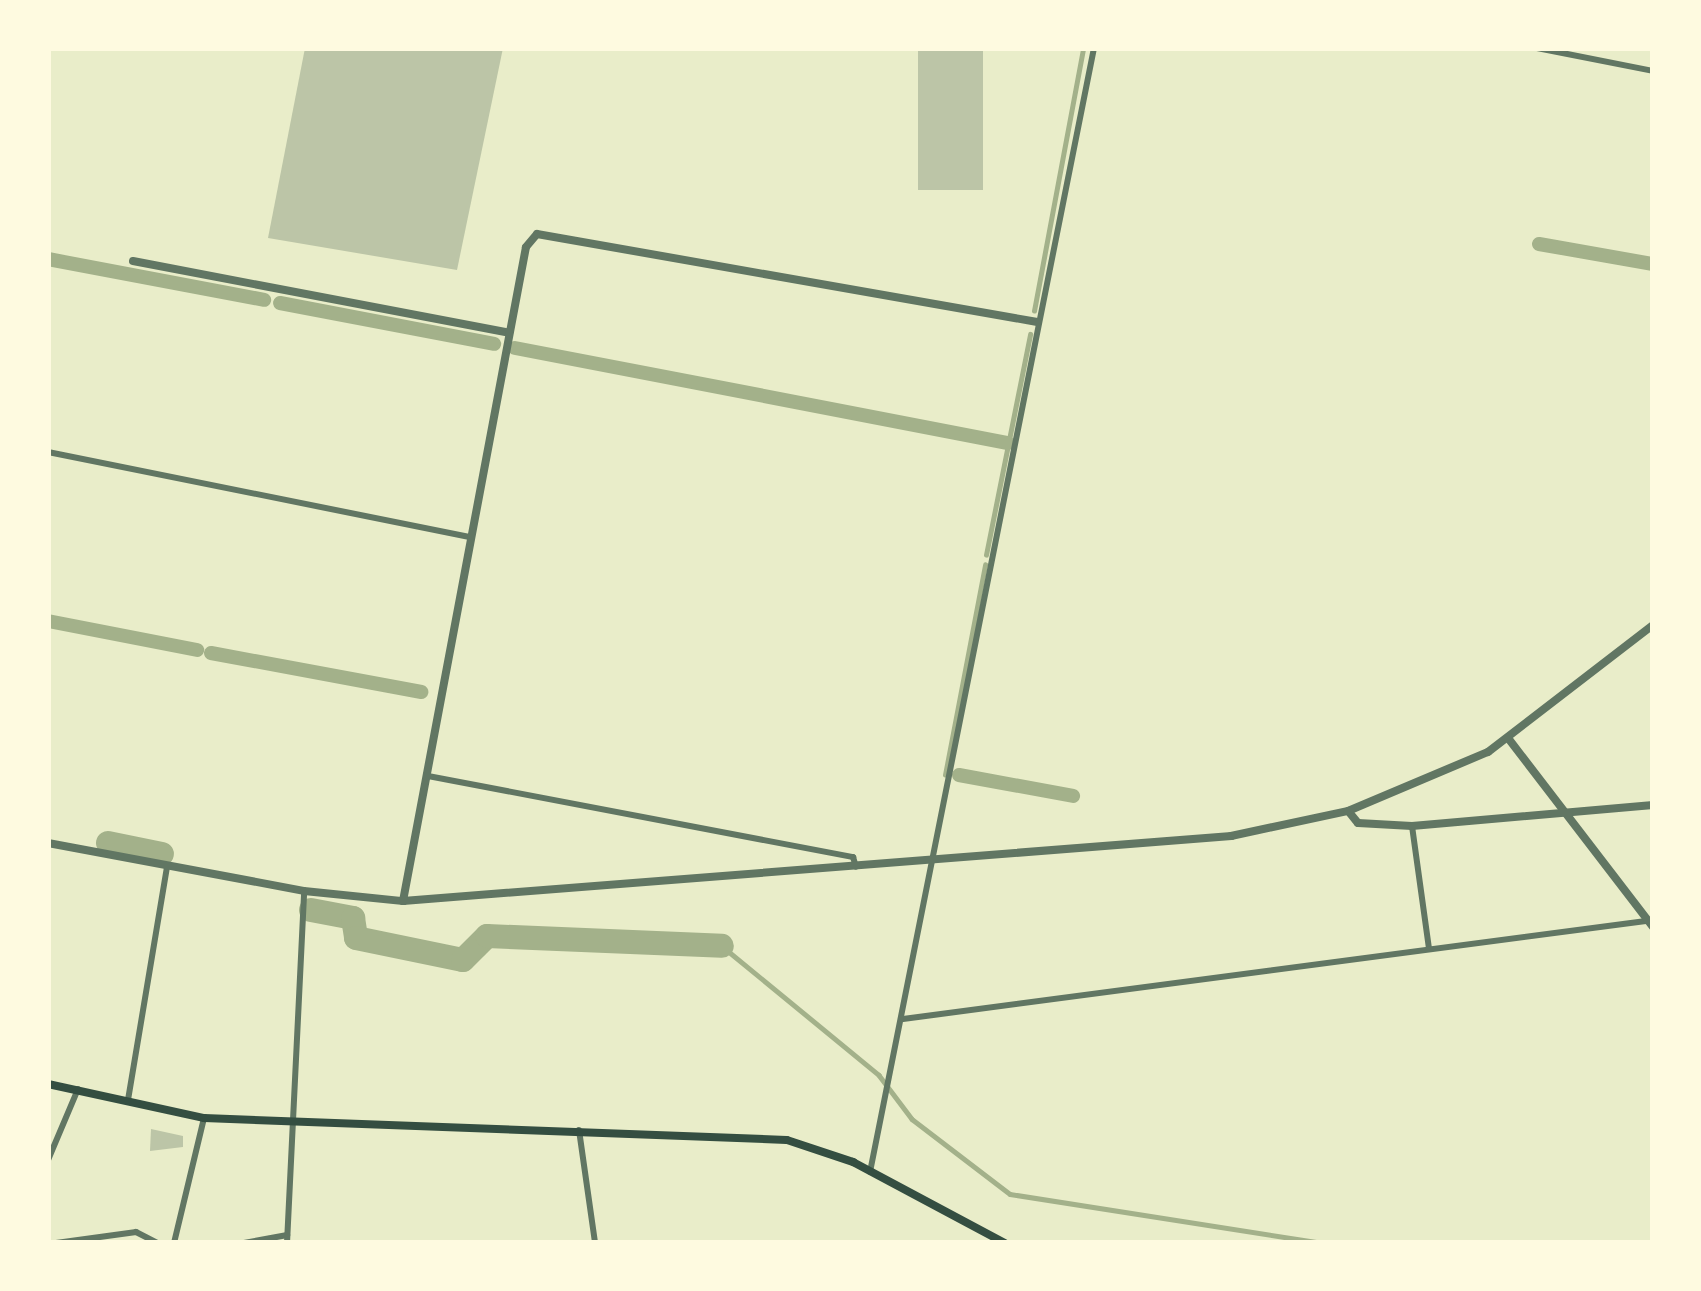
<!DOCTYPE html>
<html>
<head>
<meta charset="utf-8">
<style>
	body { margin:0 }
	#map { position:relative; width:1701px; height:1291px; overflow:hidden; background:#e9edc9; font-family:"Roboto Serif",serif }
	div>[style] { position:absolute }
	.stream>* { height:4.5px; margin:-2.25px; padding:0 2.25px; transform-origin:2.25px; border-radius:2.25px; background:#a3b18a }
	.canal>* { height:14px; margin:-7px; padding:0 7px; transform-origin:7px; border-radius:7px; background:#a3b18a }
	.river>* { height:24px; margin:-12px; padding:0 12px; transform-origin:12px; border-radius:12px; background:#a3b18a }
	.building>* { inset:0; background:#bcc5a7; transform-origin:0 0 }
	.minor>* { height:6px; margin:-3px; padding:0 3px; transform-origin:3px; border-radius:3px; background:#617663 }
	.tertiary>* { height:8px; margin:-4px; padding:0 4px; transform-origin:4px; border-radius:4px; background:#617663 }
	.secondary>* { height:8px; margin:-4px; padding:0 4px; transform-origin:4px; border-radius:4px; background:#344e41 }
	span { translate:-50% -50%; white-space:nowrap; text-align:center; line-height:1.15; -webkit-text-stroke:12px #fefae0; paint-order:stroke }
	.frame { position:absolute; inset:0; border:51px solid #fefae0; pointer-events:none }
</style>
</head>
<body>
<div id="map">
	<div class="stream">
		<i style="left:1034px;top:311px;width:268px;rotate:-79.4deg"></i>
		<i style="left:986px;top:555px;width:225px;rotate:-78.7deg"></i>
		<i style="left:945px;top:775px;width:214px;rotate:-79.2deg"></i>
		<i style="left:722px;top:946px;width:203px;rotate:39.4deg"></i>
		<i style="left:879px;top:1075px;width:55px;rotate:53.1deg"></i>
		<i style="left:912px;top:1119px;width:123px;rotate:37.4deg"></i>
		<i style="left:1010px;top:1194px;width:316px;rotate:8.9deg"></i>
	</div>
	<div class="canal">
		<i style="left:1539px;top:244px;width:116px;rotate:10deg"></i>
		<i style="left:48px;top:259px;width:220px;rotate:10.7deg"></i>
		<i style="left:280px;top:303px;width:218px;rotate:10.8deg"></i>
		<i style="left:515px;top:348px;width:502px;rotate:10.91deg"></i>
		<i style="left:48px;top:621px;width:152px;rotate:11deg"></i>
		<i style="left:211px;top:653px;width:214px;rotate:10.5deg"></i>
		<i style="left:959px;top:775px;width:116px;rotate:10.4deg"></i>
	</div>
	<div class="river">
		<i style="left:108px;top:843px;width:55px;rotate:11.5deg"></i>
		<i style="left:311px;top:910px;width:43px;rotate:10.8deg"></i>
		<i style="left:353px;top:918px;width:20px;rotate:81deg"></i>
		<i style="left:356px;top:938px;width:109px;rotate:11.6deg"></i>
		<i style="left:463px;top:960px;width:34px;rotate:-45deg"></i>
		<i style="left:487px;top:936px;width:235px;rotate:2.4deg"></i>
	</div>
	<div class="building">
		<i style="clip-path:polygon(305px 48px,503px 48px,457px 270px,268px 238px)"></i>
		<i style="left:918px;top:48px;width:65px;height:142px"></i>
		<i style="clip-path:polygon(151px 1129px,183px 1136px,183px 1147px,150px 1151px)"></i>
	</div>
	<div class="minor">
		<i style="left:1537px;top:48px;width:118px;rotate:11.2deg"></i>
		<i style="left:48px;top:452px;width:430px;rotate:11.4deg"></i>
		<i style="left:428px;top:776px;width:433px;rotate:10.8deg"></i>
		<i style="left:853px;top:857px;width:10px;rotate:73deg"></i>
		<i style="left:1412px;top:826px;width:124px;rotate:82.1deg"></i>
		<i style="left:903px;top:1019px;width:757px;rotate:-7.52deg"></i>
		<i style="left:128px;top:1100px;width:237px;rotate:-80.5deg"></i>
		<i style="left:579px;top:1130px;width:114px;rotate:81.9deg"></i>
		<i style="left:48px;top:1160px;width:77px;rotate:-67.1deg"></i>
		<i style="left:870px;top:1172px;width:1146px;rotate:-78.73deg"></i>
		<i style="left:56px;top:1243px;width:81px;rotate:-7.8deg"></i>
		<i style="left:136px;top:1232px;width:25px;rotate:27deg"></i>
		<i style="left:174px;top:1243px;width:129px;rotate:-76.5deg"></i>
		<i style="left:244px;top:1243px;width:44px;rotate:-10.5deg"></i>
		<i style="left:287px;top:1243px;width:352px;rotate:-87.2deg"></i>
	</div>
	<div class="tertiary">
		<i style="left:133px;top:261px;width:383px;rotate:10.8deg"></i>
		<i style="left:1508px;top:738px;width:238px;rotate:52.5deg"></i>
		<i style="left:1349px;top:812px;width:14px;rotate:51deg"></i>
		<i style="left:1358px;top:823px;width:54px;rotate:3.2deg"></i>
		<i style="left:1412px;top:826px;width:242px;rotate:-5deg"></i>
		<i style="left:48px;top:843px;width:260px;rotate:10.6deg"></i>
		<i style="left:304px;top:891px;width:100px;rotate:5.8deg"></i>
		<i style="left:403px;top:901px;width:831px;rotate:-4.49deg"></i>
		<i style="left:1231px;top:836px;width:120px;rotate:-12.1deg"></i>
		<i style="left:1348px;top:811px;width:152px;rotate:-22.9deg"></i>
		<i style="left:1488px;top:752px;width:208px;rotate:-37.6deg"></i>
		<i style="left:403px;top:901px;width:665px;rotate:-79.35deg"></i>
		<i style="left:526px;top:247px;width:17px;rotate:-50deg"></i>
		<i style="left:537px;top:234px;width:508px;rotate:9.98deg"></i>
	</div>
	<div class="secondary">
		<i style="left:48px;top:1084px;width:160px;rotate:12.3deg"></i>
		<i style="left:204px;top:1118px;width:583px;rotate:2.16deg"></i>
		<i style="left:787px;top:1140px;width:70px;rotate:18.4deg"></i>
		<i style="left:853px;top:1162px;width:172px;rotate:28.1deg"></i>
	</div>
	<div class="frame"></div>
</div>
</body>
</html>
